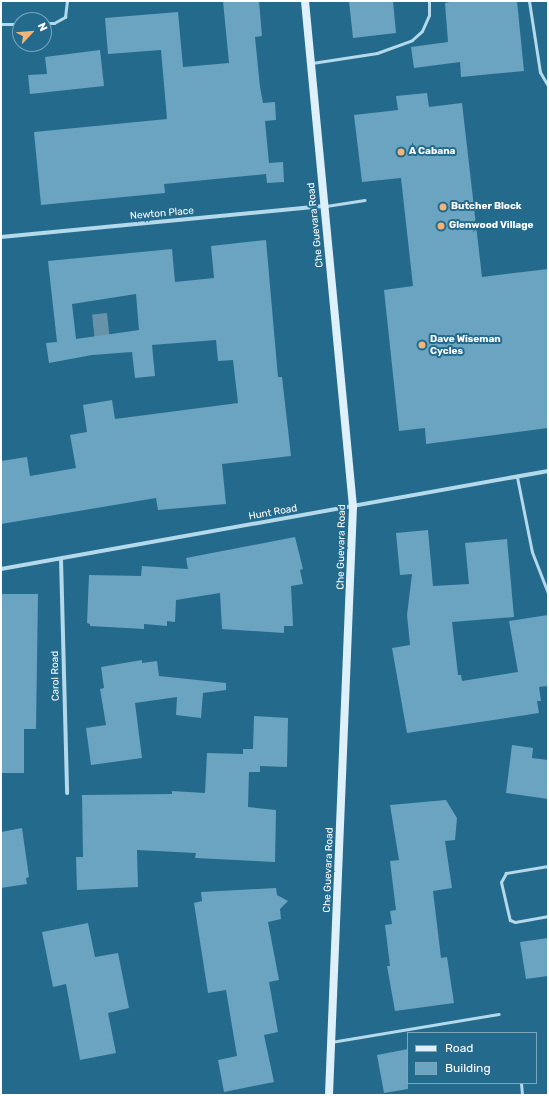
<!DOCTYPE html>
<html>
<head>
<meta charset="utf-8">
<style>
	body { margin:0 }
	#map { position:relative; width:549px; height:1096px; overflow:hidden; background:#246a8d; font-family:Rubik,sans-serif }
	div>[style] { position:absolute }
	.water>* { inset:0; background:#6693aa; transform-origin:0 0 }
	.building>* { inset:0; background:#6aa4c0 }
	.service>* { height:3px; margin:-1.5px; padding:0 1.5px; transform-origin:1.5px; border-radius:1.5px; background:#b3d9eb }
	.minor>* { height:4px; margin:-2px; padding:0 2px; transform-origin:2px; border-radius:2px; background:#b3d9eb }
	.secondary>* { height:8px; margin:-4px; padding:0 4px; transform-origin:4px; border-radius:4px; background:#def0f9 }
	.dots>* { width:11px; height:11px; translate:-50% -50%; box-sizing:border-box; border:2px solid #246a8d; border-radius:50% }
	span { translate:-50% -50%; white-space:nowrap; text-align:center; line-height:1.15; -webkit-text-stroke:4px #246a8d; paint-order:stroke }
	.poi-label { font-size:10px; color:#fff; font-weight:700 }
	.left { translate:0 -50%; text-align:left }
	.street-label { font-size:10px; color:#fff }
	.frame { position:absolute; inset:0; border:2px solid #fff; pointer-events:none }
	.legend { position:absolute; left:407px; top:1032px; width:130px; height:52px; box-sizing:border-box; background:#246a8d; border:1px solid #7ca6bb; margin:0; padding:5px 7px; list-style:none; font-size:12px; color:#fff }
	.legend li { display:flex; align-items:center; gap:8px; height:20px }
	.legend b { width:20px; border:1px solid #7ca6bb }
	.north { position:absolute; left:12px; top:12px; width:40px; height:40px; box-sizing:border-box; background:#246a8d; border:1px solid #7ca6bb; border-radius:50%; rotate:64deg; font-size:11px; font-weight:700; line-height:16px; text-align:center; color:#fff }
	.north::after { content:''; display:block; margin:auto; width:14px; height:18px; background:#f5b477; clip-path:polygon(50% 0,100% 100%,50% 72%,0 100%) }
</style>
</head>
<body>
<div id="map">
	<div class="water">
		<i style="left:107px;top:313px;width:36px;height:15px;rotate:84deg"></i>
	</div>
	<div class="building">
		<i style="clip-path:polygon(223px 1px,259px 1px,262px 36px,255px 37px,260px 87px,263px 103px,275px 102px,276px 120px,265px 121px,269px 163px,283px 162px,284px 182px,267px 183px,266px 174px,164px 184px,165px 193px,41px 205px,34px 132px,167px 119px,161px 50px,108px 54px,105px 18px,178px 12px,183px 67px,229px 63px)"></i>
		<i style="clip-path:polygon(349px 1px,393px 1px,396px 33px,353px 38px)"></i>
		<i style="clip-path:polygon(454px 1px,517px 1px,524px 71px,461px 77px,460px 62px,414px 68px,411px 47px,448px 42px,445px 3px)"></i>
		<i style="clip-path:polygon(100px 50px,104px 86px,30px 94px,28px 75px,47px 74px,45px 57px)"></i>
		<i style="clip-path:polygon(427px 93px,429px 107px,462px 103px,482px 277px,548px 269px,548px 428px,426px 444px,425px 428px,399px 431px,384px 290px,413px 286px,401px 178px,362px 182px,354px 115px,398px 110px,396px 96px)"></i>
		<i style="clip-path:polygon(evenodd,266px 240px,278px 377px,282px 377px,291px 456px,222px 464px,226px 504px,158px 510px,156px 498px,1px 524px,1px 461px,27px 457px,30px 476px,76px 468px,70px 435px,87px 432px,83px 405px,112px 400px,115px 419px,238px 403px,233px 360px,218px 361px,216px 340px,152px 345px,155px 376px,135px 378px,132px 352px,92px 355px,49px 363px,46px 343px,57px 342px,48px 261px,172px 249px,175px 282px,214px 278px,211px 246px,266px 240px,136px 294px,139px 330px,76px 339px,72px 304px,136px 294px)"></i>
		<i style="clip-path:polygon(428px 530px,433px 586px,469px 584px,465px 543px,507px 539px,514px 617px,452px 622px,458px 675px,461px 675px,462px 681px,518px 672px,509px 621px,548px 615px,548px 686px,539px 687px,541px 701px,537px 701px,539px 713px,407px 733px,392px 648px,410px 645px,407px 615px,412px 574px,400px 575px,396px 533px)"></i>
		<i style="clip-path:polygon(295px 537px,303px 569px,300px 570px,303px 584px,291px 586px,293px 626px,284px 626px,284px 633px,222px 629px,220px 593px,176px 600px,175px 622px,167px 621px,167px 626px,144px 624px,144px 629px,90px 626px,90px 624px,87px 623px,89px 575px,141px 576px,142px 566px,188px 569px,186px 558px)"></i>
		<i style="clip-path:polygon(1px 594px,38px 594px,36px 729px,24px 729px,24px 773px,1px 773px)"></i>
		<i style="clip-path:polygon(142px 660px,142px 663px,157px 661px,159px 676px,226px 683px,226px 690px,203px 693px,201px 718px,176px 715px,177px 697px,135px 703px,142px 758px,91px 765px,86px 728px,106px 725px,100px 689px,104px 688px,101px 667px)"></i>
		<i style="clip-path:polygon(254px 716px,288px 718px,287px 767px,260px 766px,260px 772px,249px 772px,248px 807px,276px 810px,275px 862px,195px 858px,196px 853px,137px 850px,138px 887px,77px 890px,76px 857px,83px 857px,82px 795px,172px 794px,172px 791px,205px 793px,207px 753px,243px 754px,243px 749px,253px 749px)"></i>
		<i style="clip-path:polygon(512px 745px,533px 748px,532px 758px,548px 760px,548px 799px,506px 793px)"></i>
		<i style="clip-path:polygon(446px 800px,457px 818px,455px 840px,445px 841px,452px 888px,433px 891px,441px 958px,447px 957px,454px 1003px,395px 1011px,387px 966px,390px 966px,385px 925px,392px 924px,390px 911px,396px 910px,390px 861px,399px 860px,390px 805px)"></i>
		<i style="clip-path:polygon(22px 828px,29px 877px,26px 878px,27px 884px,1px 888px,1px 832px)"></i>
		<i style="clip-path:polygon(276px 888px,277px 895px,288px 901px,280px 909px,281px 919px,268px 922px,279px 980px,269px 982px,278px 1032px,264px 1035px,274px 1082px,224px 1092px,218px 1060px,237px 1056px,226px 990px,208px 993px,194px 903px,202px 901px,201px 892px)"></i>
		<i style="clip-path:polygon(88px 923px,95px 957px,118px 953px,129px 1008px,108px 1013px,116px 1053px,80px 1060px,66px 984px,53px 987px,42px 932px)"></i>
		<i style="clip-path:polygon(548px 938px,548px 976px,526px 979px,520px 942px)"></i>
		<i style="clip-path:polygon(408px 1049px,408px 1089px,384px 1093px,377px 1055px)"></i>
	</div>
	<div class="service">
		<i style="left:529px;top:1px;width:72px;rotate:81.2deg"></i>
		<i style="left:540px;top:72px;width:16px;rotate:60deg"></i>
		<i style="left:44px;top:23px;width:10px"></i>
		<i style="left:54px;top:23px;width:13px;rotate:-29deg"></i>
		<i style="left:65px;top:17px;width:16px;rotate:-83deg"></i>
		<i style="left:1px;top:24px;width:19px"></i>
		<i style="left:312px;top:63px;width:66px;rotate:-8.7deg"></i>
		<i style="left:377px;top:53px;width:37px;rotate:-20deg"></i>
		<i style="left:412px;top:40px;width:13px;rotate:-42deg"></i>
		<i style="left:422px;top:31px;width:17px;rotate:-66deg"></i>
		<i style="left:429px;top:15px;width:14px;rotate:-90deg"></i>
		<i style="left:326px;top:206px;width:39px;rotate:-9deg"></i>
		<i style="left:517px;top:477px;width:76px;rotate:78.7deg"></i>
		<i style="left:532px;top:552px;width:44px;rotate:68.7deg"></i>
		<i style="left:548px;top:866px;width:43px;rotate:170.5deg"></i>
		<i style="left:506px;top:873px;width:10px;rotate:119deg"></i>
		<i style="left:501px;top:882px;width:39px;rotate:77deg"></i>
		<i style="left:510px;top:920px;width:5px;rotate:22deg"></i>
		<i style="left:515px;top:922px;width:34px;rotate:-10deg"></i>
		<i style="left:331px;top:1042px;width:170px;rotate:-9.5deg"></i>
		<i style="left:521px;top:1083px;width:12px;rotate:85deg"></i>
	</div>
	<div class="minor">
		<i style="left:1px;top:237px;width:324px;rotate:-5.5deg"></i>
		<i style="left:61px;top:559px;width:234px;rotate:88.5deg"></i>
		<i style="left:1px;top:569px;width:556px;rotate:-10.16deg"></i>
	</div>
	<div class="secondary">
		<i style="left:305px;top:1px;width:508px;rotate:84.58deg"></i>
		<i style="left:353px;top:507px;width:588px;rotate:92.34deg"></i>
	</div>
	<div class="dots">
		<i style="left:401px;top:152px;background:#f5b477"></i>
		<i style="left:443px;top:207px;background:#f5b477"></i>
		<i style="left:441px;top:226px;background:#f5b477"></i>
		<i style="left:422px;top:345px;background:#f5b477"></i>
	</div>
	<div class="poi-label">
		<span class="left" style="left:409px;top:152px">A Cabana</span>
		<span class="left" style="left:451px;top:207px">Butcher Block</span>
		<span class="left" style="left:449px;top:226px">Glenwood Village</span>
		<span class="left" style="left:430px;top:345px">Dave Wiseman<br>Cycles</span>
	</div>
	<div class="street-label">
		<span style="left:162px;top:214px;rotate:-5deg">Newton Place</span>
		<span style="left:316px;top:225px;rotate:-96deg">Che Guevara Road</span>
		<span style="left:273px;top:513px;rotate:-10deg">Hunt Road</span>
		<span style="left:342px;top:547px;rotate:-89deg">Che Guevara Road</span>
		<span style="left:56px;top:676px;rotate:-91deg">Carol Road</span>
		<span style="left:329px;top:870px;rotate:-88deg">Che Guevara Road</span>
	</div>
	<div class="frame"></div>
	<ul class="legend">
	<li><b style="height:5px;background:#def0f9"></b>Road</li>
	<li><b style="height:11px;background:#6aa4c0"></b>Building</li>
	</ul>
	<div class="north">N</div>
</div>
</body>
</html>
